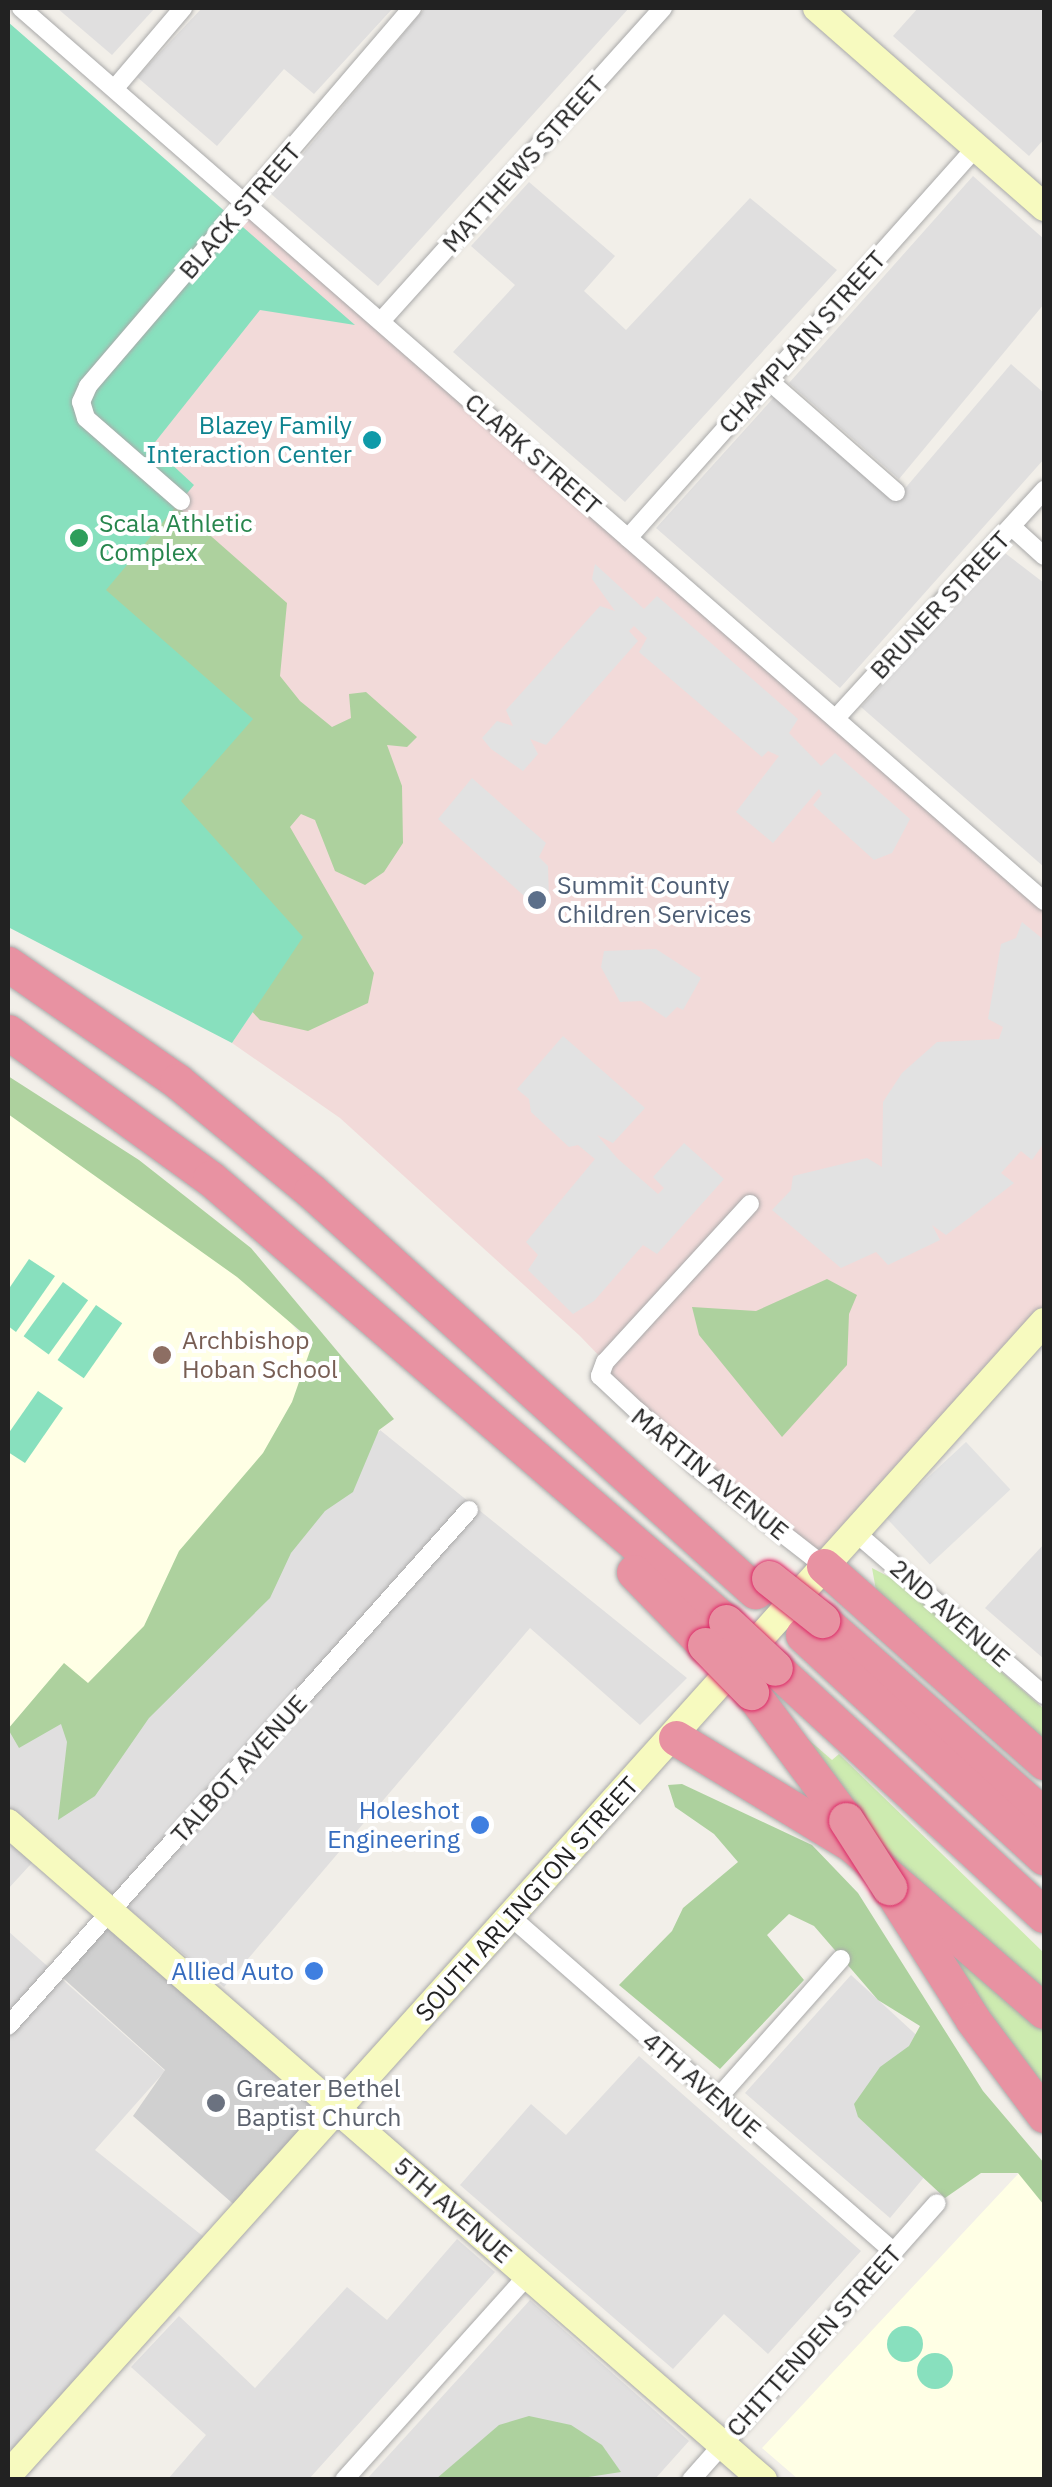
<!DOCTYPE html>
<html>
<head>
<meta charset="utf-8">
<style>
	body { margin:0 }
	#map { position:relative; width:1052px; height:2487px; overflow:hidden; background:#f2efe9; font-family:"IBM Plex Sans",sans-serif }
	div>[style] { position:absolute }
	.residential>* { inset:0; background:#e0dfdf }
	.commercial>* { inset:0; background:#f2dad9 }
	.education>* { inset:0; background:#ffffe5 }
	.religious>* { inset:0; background:#d0d0d0 }
	.grass>* { inset:0; background:#cdebb0 }
	.forest>* { inset:0; background:#add19e }
	.pitch>* { inset:0; background:#88e0be; transform-origin:0 0 }
	.round { border-radius:50% }
	.parking>* { inset:0; background:#e2e2e2; transform-origin:0 0 }
	.roads { filter:drop-shadow(0 0 2px #a9a9a9) drop-shadow(0 0 2px #a9a9a9) }
	.street>* { height:18px; margin:-9px; padding:0 9px; transform-origin:9px; border-radius:9px; background:#fff }
	.secondary>* { height:28px; margin:-14px; padding:0 14px; transform-origin:14px; border-radius:14px; background:#f7fabf }
	.highway>* { height:35px; margin:-17.5px; padding:0 17.5px; transform-origin:17.5px; border-radius:17.5px; background:#e892a2 }
	.bridges { filter:drop-shadow(0 0 2px #dc2a67) drop-shadow(0 0 2px #dc2a67) }
	.highway-bridge>* { height:35px; margin:-17.5px; padding:0 17.5px; transform-origin:17.5px; border-radius:17.5px; background:#e892a2 }
	.dots>* { width:28px; height:28px; translate:-50% -50%; box-sizing:border-box; border:5px solid #fff; border-radius:50% }
	span { translate:-50% -50%; white-space:nowrap; text-align:center; line-height:1.15; -webkit-text-stroke:8px #fff; paint-order:stroke }
	.street-label { font-size:25px; color:#222 }
	.culture-label { font-size:25px; color:#0d838f }
	.right { translate:-100% -50%; text-align:right }
	.leisure-label { font-size:25px; color:#27864d }
	.left { translate:0 -50%; text-align:left }
	.service-label { font-size:25px; color:#4e5e75 }
	.education-label { font-size:25px; color:#785e54 }
	.shop-label { font-size:25px; color:#366cbe }
	.worship-label { font-size:25px; color:#5b616d }
	.frame { position:absolute; inset:0; border:10px solid #222; pointer-events:none }
</style>
</head>
<body>
<div id="map">
	<div class="residential">
		<i style="clip-path:polygon(57px 8px,155px 8px,112px 55px)"></i>
		<i style="clip-path:polygon(202px 8px,393px 8px,314px 94px,284px 69px,217px 146px,137px 77px)"></i>
		<i style="clip-path:polygon(425px 8px,629px 8px,378px 286px,270px 193px)"></i>
		<i style="clip-path:polygon(918px 8px,1044px 8px,1044px 139px,1029px 156px,893px 36px)"></i>
		<i style="clip-path:polygon(973px 176px,1044px 239px,1044px 304px,899px 479px,789px 383px)"></i>
		<i style="clip-path:polygon(529px 182px,615px 256px,584px 291px,626px 330px,750px 198px,837px 270px,625px 502px,453px 352px,515px 285px,471px 246px)"></i>
		<i style="clip-path:polygon(1011px 364px,1044px 393px,1044px 459px,840px 688px,656px 528px,777px 394px,896px 499px)"></i>
		<i style="clip-path:polygon(1005px 553px,1044px 583px,1044px 867px,861px 707px)"></i>
		<i style="clip-path:polygon(380px 1430px,687px 1678px,640px 1725px,530px 1628px,224px 1987px,120px 1902px,41px 1853px,8px 1889px,8px 1729px,64px 1663px)"></i>
		<i style="clip-path:polygon(1044px 1544px,1044px 1659px,985px 1608px)"></i>
		<i style="clip-path:polygon(8px 1931px,165px 2071px,95px 2150px,214px 2245px,21px 2460px,8px 2446px)"></i>
		<i style="clip-path:polygon(851px 1975px,924px 2042px,858px 2117px,925px 2176px,890px 2218px,745px 2093px)"></i>
		<i style="clip-path:polygon(639px 2056px,861px 2251px,768px 2354px,724px 2314px,673px 2369px,460px 2185px,531px 2104px,566px 2135px)"></i>
		<i style="clip-path:polygon(457px 2239px,495px 2272px,309px 2479px,168px 2479px,206px 2435px,131px 2367px,179px 2316px,255px 2388px,347px 2287px,387px 2320px)"></i>
		<i style="clip-path:polygon(530px 2300px,689px 2441px,655px 2479px,366px 2480px)"></i>
	</div>
	<div class="commercial">
		<i style="clip-path:polygon(246px 204px,1044px 901px,1044px 1322px,824px 1566px,607px 1389px,605px 1362px,580px 1336px,340px 1118px,232px 1043px,302px 937px,88px 386px)"></i>
	</div>
	<div class="education">
		<i style="clip-path:polygon(8px 1114px,255px 1280px,380px 1430px,118px 1709px,64px 1664px,8px 1729px)"></i>
		<i style="clip-path:polygon(1019px 2173px,1044px 2205px,1044px 2479px,798px 2479px,762px 2448px)"></i>
	</div>
	<div class="religious">
		<i style="clip-path:polygon(111px 1922px,329px 2109px,239px 2209px,133px 2116px,165px 2070px,63px 1978px)"></i>
	</div>
	<div class="grass">
		<i style="clip-path:polygon(872px 1568px,897px 1581px,1044px 1709px,1044px 1742px,876px 1590px)"></i>
		<i style="clip-path:polygon(795px 1728px,832px 1760px,839px 1754px,1044px 1953px,1044px 1998px,881px 1849px)"></i>
		<i style="clip-path:polygon(921px 1916px,1044px 2031px,1044px 2096px)"></i>
	</div>
	<div class="forest">
		<i style="clip-path:polygon(86px 426px,287px 603px,280px 676px,300px 701px,332px 727px,351px 718px,349px 694px,366px 692px,417px 737px,407px 747px,387px 745px,402px 786px,403px 843px,384px 872px,365px 885px,335px 871px,315px 820px,301px 814px,290px 827px,374px 973px,368px 1003px,308px 1031px,260px 1020px,244px 1003px,8px 514px)"></i>
		<i style="clip-path:polygon(8px 1076px,139px 1160px,251px 1248px,394px 1419px,379px 1430px,353px 1492px,325px 1511px,291px 1553px,270px 1598px,149px 1718px,95px 1796px,58px 1820px,67px 1742px,61px 1724px,19px 1748px,8px 1729px,64px 1663px,88px 1683px,144px 1626px,179px 1551px,263px 1453px,292px 1402px,313px 1342px,237px 1277px,8px 1114px)"></i>
		<i style="clip-path:polygon(827px 1279px,857px 1295px,849px 1314px,847px 1365px,782px 1437px,699px 1335px,692px 1307px,756px 1311px)"></i>
		<i style="clip-path:polygon(682px 1784px,812px 1845px,858px 1893px,983px 2091px,1044px 2163px,1044px 2205px,1018px 2173px,981px 2173px,945px 2198px,858px 2117px,854px 2104px,880px 2067px,909px 2046px,920px 2026px,878px 2000px,814px 1926px,789px 1914px,767px 1935px,804px 1980px,720px 2069px,619px 1985px,672px 1931px,683px 1908px,738px 1862px,714px 1834px,675px 1807px,668px 1785px)"></i>
		<i style="clip-path:polygon(529px 2416px,571px 2425px,602px 2445px,621px 2472px,569px 2480px,436px 2479px,499px 2425px)"></i>
	</div>
	<div class="pitch">
		<i style="clip-path:polygon(8px 22px,355px 325px,260px 310px,152px 446px,194px 485px,106px 590px,253px 719px,181px 801px,303px 937px,232px 1043px,8px 927px)"></i>
		<i style="clip-path:polygon(29px 1259px,55px 1276px,16px 1332px,8px 1326px,8px 1290px)"></i>
		<i style="left:63px;top:1282px;width:31px;height:67px;rotate:36deg"></i>
		<i style="left:96px;top:1305px;width:32px;height:67px;rotate:35deg"></i>
		<i style="clip-path:polygon(38px 1391px,63px 1408px,25px 1463px,8px 1452px,8px 1434px)"></i>
		<i class="round" style="left:887px;top:2326px;width:36px;height:36px"></i>
		<i class="round" style="left:917px;top:2353px;width:36px;height:36px"></i>
	</div>
	<div class="parking">
		<i style="clip-path:polygon(595px 564px,644px 609px,657px 596px,798px 719px,789px 733px,821px 766px,835px 753px,910px 819px,892px 853px,874px 860px,813px 805px,822px 794px,819px 789px,773px 843px,736px 812px,779px 756px,768px 751px,762px 757px,639px 652px,647px 638px,634px 626px,629px 631px,638px 641px,546px 745px,530px 739px,538px 754px,523px 771px,491px 749px,482px 738px,497px 721px,513px 726px,506px 710px,600px 606px,615px 611px,592px 579px)"></i>
		<i style="clip-path:polygon(472px 778px,546px 843px,539px 857px,548px 866px,549px 899px,532px 903px,438px 819px)"></i>
		<i style="clip-path:polygon(1022px 922px,1044px 940px,1044px 1143px,1032px 1160px,1021px 1151px,1001px 1173px,1014px 1183px,969px 1218px,946px 1235px,932px 1225px,940px 1240px,888px 1265px,876px 1252px,841px 1268px,772px 1210px,791px 1190px,793px 1176px,867px 1158px,882px 1167px,883px 1102px,902px 1073px,937px 1042px,999px 1039px,1003px 1027px,988px 1019px,1001px 944px,1016px 938px)"></i>
		<i style="clip-path:polygon(656px 949px,701px 978px,683px 1010px,677px 1007px,666px 1018px,641px 1001px,620px 1002px,601px 967px,604px 951px)"></i>
		<i style="clip-path:polygon(563px 1036px,645px 1108px,613px 1143px,597px 1135px,618px 1159px,658px 1194px,664px 1188px,653px 1177px,684px 1143px,724px 1179px,657px 1254px,643px 1245px,594px 1301px,573px 1314px,528px 1270px,538px 1255px,526px 1242px,595px 1159px,578px 1145px,569px 1147px,531px 1112px,529px 1099px,517px 1089px)"></i>
		<i style="left:966px;top:1442px;width:65px;height:110px;rotate:47deg"></i>
	</div>
	<div class="roads">
		<div class="street">
			<i style="left:21px;top:8px;width:1358px;rotate:41.12deg"></i>
			<i style="left:115px;top:88px;width:105px;rotate:-49.6deg"></i>
			<i style="left:382px;top:320px;width:420px;rotate:-48deg"></i>
			<i style="left:768px;top:380px;width:170px;rotate:41.2deg"></i>
			<i style="left:181px;top:501px;width:126px;rotate:-138.9deg"></i>
			<i style="left:86px;top:418px;width:17px;rotate:-107deg"></i>
			<i style="left:81px;top:402px;width:17px;rotate:-66deg"></i>
			<i style="left:88px;top:386px;width:498px;rotate:-49.4deg"></i>
			<i style="left:1012px;top:527px;width:43px;rotate:42.2deg"></i>
			<i style="left:628px;top:538px;width:525px;rotate:-48.32deg"></i>
			<i style="left:836px;top:718px;width:309px;rotate:-47.6deg"></i>
			<i style="left:750px;top:1204px;width:214px;rotate:132.5deg"></i>
			<i style="left:605px;top:1362px;width:15px;rotate:110deg"></i>
			<i style="left:600px;top:1376px;width:133px;rotate:43.2deg"></i>
			<i style="left:697px;top:1467px;width:161px;rotate:37.9deg"></i>
			<i style="left:855px;top:1532px;width:250px;rotate:40.8deg"></i>
			<i style="left:511px;top:1917px;width:509px;rotate:41.18deg"></i>
			<i style="left:8px;top:2026px;width:692px;rotate:-48.22deg"></i>
			<i style="left:717px;top:2099px;width:187px;rotate:-48.5deg"></i>
			<i style="left:344px;top:2480px;width:275px;rotate:-48.1deg"></i>
			<i style="left:691px;top:2480px;width:370px;rotate:-48.4deg"></i>
		</div>
		<div class="secondary">
			<i style="left:817px;top:8px;width:302px;rotate:41.2deg"></i>
			<i style="left:8px;top:1823px;width:1001px;rotate:41.03deg"></i>
			<i style="left:8px;top:2475px;width:1550px;rotate:-48.06deg"></i>
		</div>
		<div class="highway">
			<i style="left:8px;top:964px;width:206px;rotate:34.7deg"></i>
			<i style="left:177px;top:1081px;width:173px;rotate:39.4deg"></i>
			<i style="left:311px;top:1191px;width:598px;rotate:42.02deg"></i>
			<i style="left:8px;top:1032px;width:249px;rotate:35.9deg"></i>
			<i style="left:210px;top:1178px;width:681px;rotate:40.71deg"></i>
			<i style="left:824px;top:1566px;width:295px;rotate:41.7deg"></i>
			<i style="left:634px;top:1572px;width:102px;rotate:45.8deg"></i>
			<i style="left:822px;top:1620px;width:296px;rotate:41.4deg"></i>
			<i style="left:803px;top:1635px;width:328px;rotate:42.7deg"></i>
			<i style="left:775px;top:1668px;width:365px;rotate:42.6deg"></i>
			<i style="left:751px;top:1692px;width:159px;rotate:53.4deg"></i>
			<i style="left:676px;top:1738px;width:205px;rotate:31.2deg"></i>
			<i style="left:851px;top:1844px;width:255px;rotate:40.9deg"></i>
			<i style="left:889px;top:1887px;width:157px;rotate:57.7deg"></i>
			<i style="left:973px;top:2020px;width:119px;rotate:53.2deg"></i>
		</div>
	</div>
	<div class="bridges">
		<div class="highway-bridge">
			<i style="left:769px;top:1578px;width:68px;rotate:38.4deg"></i>
			<i style="left:726px;top:1622px;width:67px;rotate:43.2deg"></i>
			<i style="left:705px;top:1645px;width:66px;rotate:45.6deg"></i>
			<i style="left:846px;top:1820px;width:80px;rotate:57.3deg"></i>
		</div>
	</div>
	<div class="dots">
		<i style="left:372px;top:440px;background:#0f9aa8"></i>
		<i style="left:79px;top:538px;background:#2e9e5b"></i>
		<i style="left:537px;top:900px;background:#5c6f8a"></i>
		<i style="left:162px;top:1355px;background:#8d6e63"></i>
		<i style="left:480px;top:1825px;background:#3f7fe0"></i>
		<i style="left:314px;top:1971px;background:#3f7fe0"></i>
		<i style="left:216px;top:2103px;background:#6b7280"></i>
	</div>
	<div class="street-label">
		<span style="left:523px;top:164px;rotate:-48deg">MATTHEWS STREET</span>
		<span style="left:240px;top:211px;rotate:-49deg">BLACK STREET</span>
		<span style="left:802px;top:342px;rotate:-48deg">CHAMPLAIN STREET</span>
		<span style="left:533px;top:454px;rotate:41deg">CLARK STREET</span>
		<span style="left:940px;top:605px;rotate:-47deg">BRUNER STREET</span>
		<span style="left:710px;top:1474px;rotate:39deg">MARTIN AVENUE</span>
		<span style="left:950px;top:1613px;rotate:41deg">2ND AVENUE</span>
		<span style="left:239px;top:1769px;rotate:-48deg">TALBOT AVENUE</span>
		<span style="left:527px;top:1899px;rotate:-48deg">SOUTH ARLINGTON STREET</span>
		<span style="left:702px;top:2085px;rotate:41deg">4TH AVENUE</span>
		<span style="left:453px;top:2210px;rotate:41deg">5TH AVENUE</span>
		<span style="left:814px;top:2341px;rotate:-48deg">CHITTENDEN STREET</span>
	</div>
	<div class="culture-label">
		<span class="right" style="left:352px;top:440px">Blazey Family<br>Interaction Center</span>
	</div>
	<div class="leisure-label">
		<span class="left" style="left:99px;top:538px">Scala Athletic<br>Complex</span>
	</div>
	<div class="service-label">
		<span class="left" style="left:557px;top:900px">Summit County<br>Children Services</span>
	</div>
	<div class="education-label">
		<span class="left" style="left:182px;top:1355px">Archbishop<br>Hoban School</span>
	</div>
	<div class="shop-label">
		<span class="right" style="left:460px;top:1825px">Holeshot<br>Engineering</span>
		<span class="right" style="left:294px;top:1971px">Allied Auto</span>
	</div>
	<div class="worship-label">
		<span class="left" style="left:236px;top:2103px">Greater Bethel<br>Baptist Church</span>
	</div>
	<div class="frame"></div>
</div>
</body>
</html>
